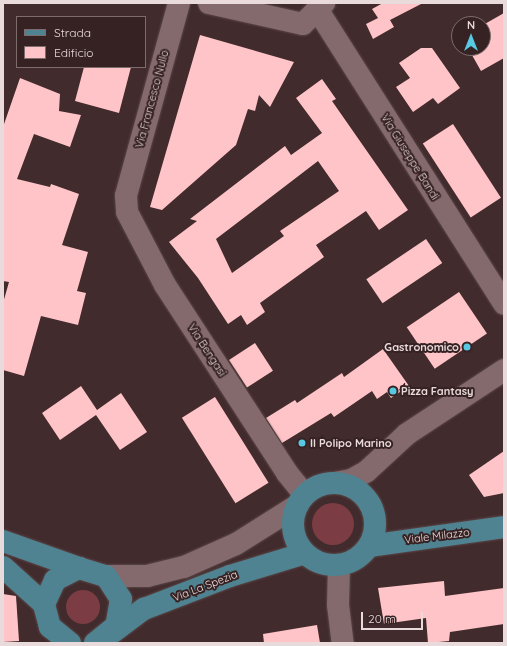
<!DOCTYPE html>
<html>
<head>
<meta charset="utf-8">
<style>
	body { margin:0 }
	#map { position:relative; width:507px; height:646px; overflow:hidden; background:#422b2d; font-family:Quicksand,sans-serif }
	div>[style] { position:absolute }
	.green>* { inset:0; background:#7b3d43 }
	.round { border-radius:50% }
	.building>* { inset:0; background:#ffc4c7; transform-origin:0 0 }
	.roads { filter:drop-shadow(0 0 1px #5a4748) drop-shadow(0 0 1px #5a4748) }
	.minor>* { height:22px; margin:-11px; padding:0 11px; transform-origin:11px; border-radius:11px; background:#846a6c }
	.major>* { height:22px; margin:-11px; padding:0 11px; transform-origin:11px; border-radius:11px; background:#4f8391 }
	.major>.ring { margin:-11px; padding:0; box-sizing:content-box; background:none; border:22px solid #4f8391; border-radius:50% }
	.dots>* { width:11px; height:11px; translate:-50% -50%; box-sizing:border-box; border:2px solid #372223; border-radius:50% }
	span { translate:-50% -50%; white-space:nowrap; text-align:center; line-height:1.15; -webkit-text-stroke:4px #372223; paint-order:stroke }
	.street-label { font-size:11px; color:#e9dadb }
	.poi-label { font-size:11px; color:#e9dadb; font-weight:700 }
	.right { translate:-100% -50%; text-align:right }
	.left { translate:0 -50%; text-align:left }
	.frame { position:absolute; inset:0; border:4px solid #e9dadb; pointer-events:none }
	.legend { position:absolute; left:16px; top:16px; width:130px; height:52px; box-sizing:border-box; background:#372223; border:1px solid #7e6c6d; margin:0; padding:5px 7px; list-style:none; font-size:12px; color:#e9dadb }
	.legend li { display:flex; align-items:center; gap:8px; height:20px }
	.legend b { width:20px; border:1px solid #7e6c6d }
	.north { position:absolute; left:451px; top:16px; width:40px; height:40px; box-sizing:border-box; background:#372223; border:1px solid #7e6c6d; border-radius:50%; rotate:0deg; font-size:11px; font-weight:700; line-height:16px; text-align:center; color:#e9dadb }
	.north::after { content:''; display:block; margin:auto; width:14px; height:18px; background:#58c9e3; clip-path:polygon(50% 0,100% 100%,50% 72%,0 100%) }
	.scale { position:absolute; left:361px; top:612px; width:62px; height:18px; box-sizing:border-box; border:2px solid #e9dadb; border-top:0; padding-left:5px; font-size:12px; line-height:14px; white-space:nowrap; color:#e9dadb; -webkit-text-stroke:3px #372223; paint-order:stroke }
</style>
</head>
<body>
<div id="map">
	<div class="green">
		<i class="round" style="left:312px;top:503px;width:42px;height:42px"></i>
		<i class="round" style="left:66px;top:590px;width:34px;height:34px"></i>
	</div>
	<div class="building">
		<i style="clip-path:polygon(383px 3px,423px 3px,390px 20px,394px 27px,373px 39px,366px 24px,378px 18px,372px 9px)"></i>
		<i style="clip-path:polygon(504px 13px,504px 58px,481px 71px,468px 48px,483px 48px,483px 25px)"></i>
		<i style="clip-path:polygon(200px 35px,294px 62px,270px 107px,259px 95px,255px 111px,248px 109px,236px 145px,162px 210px,150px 207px)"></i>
		<i style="clip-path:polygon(421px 48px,432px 48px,460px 88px,438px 104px,433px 98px,413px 112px,396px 87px,410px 78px,399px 63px)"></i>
		<i style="clip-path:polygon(84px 67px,131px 67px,119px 113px,75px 101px)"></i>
		<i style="clip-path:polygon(20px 78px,60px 94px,59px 111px,81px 115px,70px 147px,34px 134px,17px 179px,50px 187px,51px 184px,79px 194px,62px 245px,88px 252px,77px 291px,86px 293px,78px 325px,41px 316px,24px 376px,3px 370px,3px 303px,9px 282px,3px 281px,3px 127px)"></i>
		<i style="clip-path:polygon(evenodd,322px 79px,336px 99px,332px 101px,408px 210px,379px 230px,366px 211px,316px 245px,324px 257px,260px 303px,265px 312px,247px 325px,241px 315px,228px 324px,198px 278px,169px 242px,197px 221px,190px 219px,285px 146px,291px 155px,322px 133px,296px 98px,322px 79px,318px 161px,339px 191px,280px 231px,284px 236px,232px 273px,216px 239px,318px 161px)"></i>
		<i style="left:453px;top:124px;width:88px;height:36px;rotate:57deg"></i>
		<i style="left:426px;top:239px;width:29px;height:72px;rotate:56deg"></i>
		<i style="left:459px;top:292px;width:50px;height:63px;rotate:56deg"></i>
		<i style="left:255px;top:343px;width:33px;height:31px;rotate:57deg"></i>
		<i style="clip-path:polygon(383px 349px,409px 386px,391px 398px,387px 392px,377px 399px,372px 391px,334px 417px,331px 413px,282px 443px,266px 418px,295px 400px,297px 403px,342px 373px,344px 377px)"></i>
		<i style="clip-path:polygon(81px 386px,97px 410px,121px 393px,147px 432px,120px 450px,96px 415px,60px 440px,42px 413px)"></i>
		<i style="left:215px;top:397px;width:101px;height:39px;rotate:58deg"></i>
		<i style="clip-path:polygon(504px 451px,504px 493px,484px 497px,469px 475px)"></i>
		<i style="clip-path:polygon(444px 581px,445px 596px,504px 588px,504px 624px,450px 632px,449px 641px,428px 643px,426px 618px,384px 624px,378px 588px)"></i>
		<i style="clip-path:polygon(3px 594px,16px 596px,19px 641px,3px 642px)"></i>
		<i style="clip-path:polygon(317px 625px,320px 643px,264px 643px,263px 634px)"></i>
	</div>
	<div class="roads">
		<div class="minor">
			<i style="left:179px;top:3px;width:200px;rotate:105.4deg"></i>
			<i style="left:126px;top:196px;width:16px;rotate:86deg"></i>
			<i style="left:127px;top:212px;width:82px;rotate:62.5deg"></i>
			<i style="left:165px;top:285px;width:224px;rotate:57deg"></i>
			<i style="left:287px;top:473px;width:28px;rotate:51deg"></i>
			<i style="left:209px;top:3px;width:96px;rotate:12.6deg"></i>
			<i style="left:303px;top:24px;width:30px;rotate:-45deg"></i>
			<i style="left:317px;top:9px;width:349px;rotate:57.6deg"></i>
			<i style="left:334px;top:483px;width:17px;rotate:-10deg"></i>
			<i style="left:351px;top:480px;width:18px;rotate:-29deg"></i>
			<i style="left:367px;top:471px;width:54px;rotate:-42.8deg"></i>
			<i style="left:407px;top:434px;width:116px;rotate:-33.4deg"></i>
			<i style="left:339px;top:565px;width:40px;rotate:91.4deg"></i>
			<i style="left:338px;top:605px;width:38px;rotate:83deg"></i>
			<i style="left:106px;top:576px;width:41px"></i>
			<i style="left:147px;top:576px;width:38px;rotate:-14deg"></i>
			<i style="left:184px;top:567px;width:57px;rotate:-23.9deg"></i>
			<i style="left:236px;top:544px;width:73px;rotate:-32.2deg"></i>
		</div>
		<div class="major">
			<i class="ring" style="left:293px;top:483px;width:60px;height:60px"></i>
			<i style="left:3px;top:541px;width:81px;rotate:19.6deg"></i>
			<i style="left:369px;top:546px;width:136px;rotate:-8deg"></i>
			<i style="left:3px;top:567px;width:55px;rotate:42.1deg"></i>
			<i style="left:113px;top:632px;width:39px;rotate:-37deg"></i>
			<i style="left:144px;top:609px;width:92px;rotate:-21deg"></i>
			<i style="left:230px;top:576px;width:78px;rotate:-17deg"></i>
			<i style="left:70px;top:643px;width:26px;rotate:-141deg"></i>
			<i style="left:50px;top:627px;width:24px;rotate:-105deg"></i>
			<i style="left:44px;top:604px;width:26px;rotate:-65deg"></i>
			<i style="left:55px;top:580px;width:27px;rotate:-27deg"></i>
			<i style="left:79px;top:568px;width:28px;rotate:17deg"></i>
			<i style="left:106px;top:576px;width:27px;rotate:57deg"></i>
			<i style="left:121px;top:599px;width:27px;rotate:100deg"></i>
			<i style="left:116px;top:626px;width:27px;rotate:141deg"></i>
		</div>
	</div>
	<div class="dots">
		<i style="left:467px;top:347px;background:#58c9e3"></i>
		<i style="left:393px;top:391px;background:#58c9e3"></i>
		<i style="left:302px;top:443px;background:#58c9e3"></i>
	</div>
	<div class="street-label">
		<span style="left:152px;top:99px;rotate:-75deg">Via Francesco Nullo</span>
		<span style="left:410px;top:157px;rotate:58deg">Via Giuseppe Bandi</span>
		<span style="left:207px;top:350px;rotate:57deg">Via Bengasi</span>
		<span style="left:437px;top:536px;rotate:-7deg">Viale Milazzo</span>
		<span style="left:205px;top:586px;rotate:-21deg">Via La Spezia</span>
	</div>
	<div class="poi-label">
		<span class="right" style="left:459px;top:347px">Gastronomico</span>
		<span class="left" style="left:401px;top:391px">Pizza Fantasy</span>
		<span class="left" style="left:310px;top:443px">Il Polipo Marino</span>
	</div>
	<div class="frame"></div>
	<ul class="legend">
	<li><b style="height:5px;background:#4f8391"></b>Strada</li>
	<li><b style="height:11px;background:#ffc4c7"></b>Edificio</li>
	</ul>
	<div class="north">N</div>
	<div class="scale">20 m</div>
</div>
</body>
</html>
